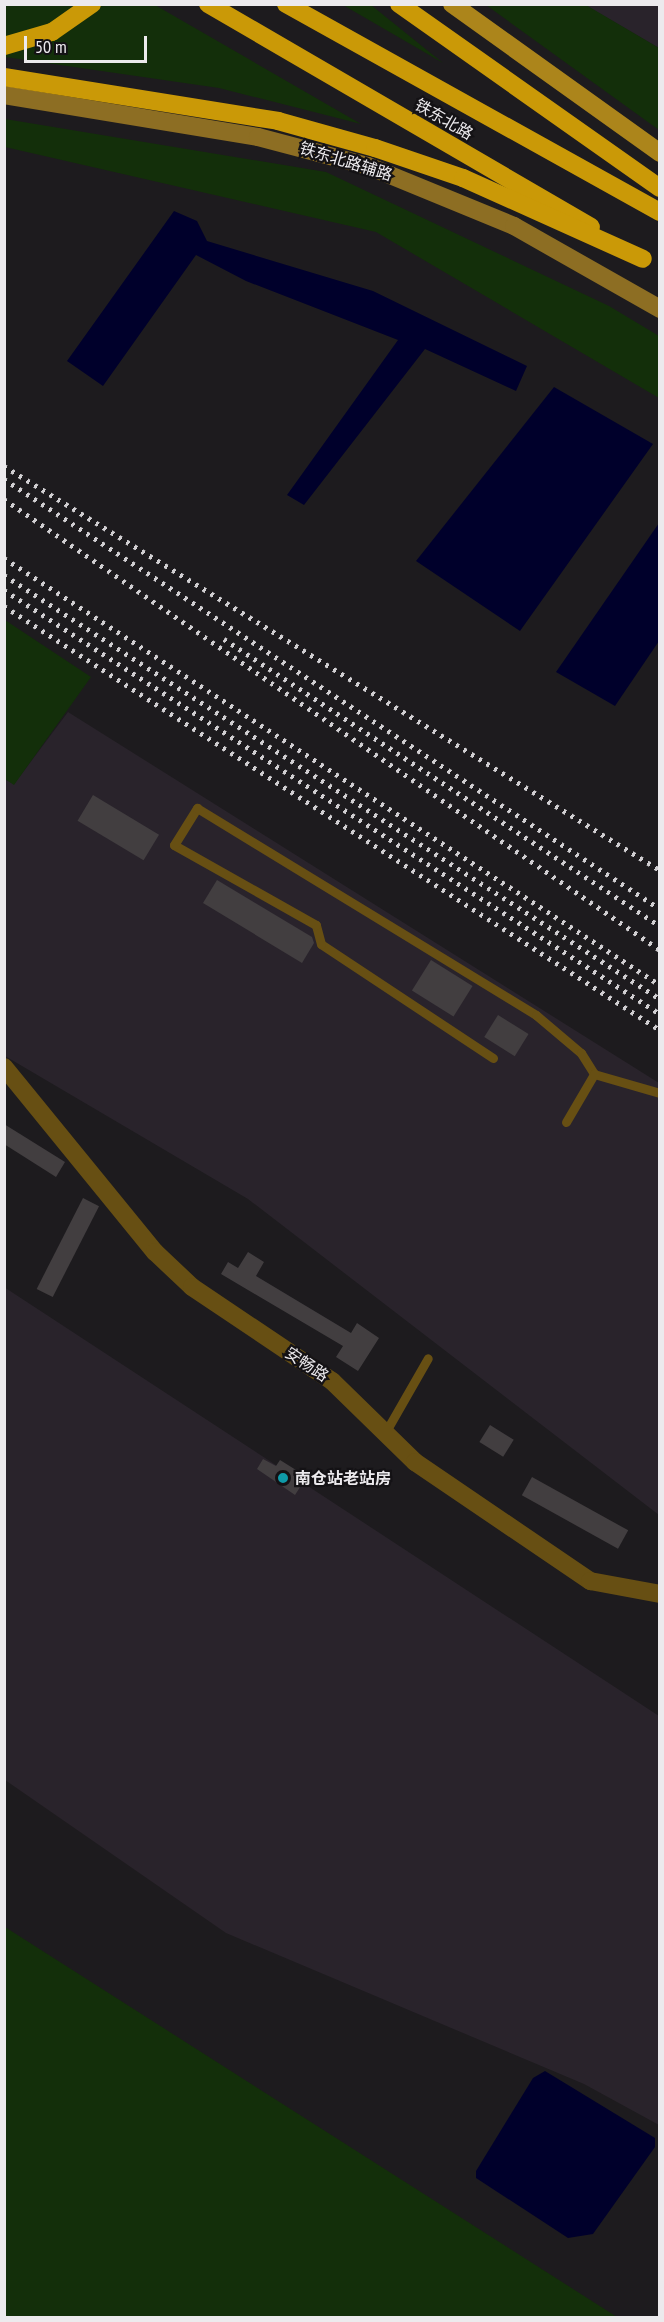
<!DOCTYPE html>
<html>
<head>
<meta charset="utf-8">
<style>
	body { margin:0 }
	#map { position:relative; width:664px; height:2322px; overflow:hidden; background:#1d1b1e; font-family:"PT Sans Narrow","Noto Sans SC",sans-serif }
	div>[style] { position:absolute }
	.built>* { inset:0; background:#29232b }
	.green>* { inset:0; background:#132f0a }
	.water>* { inset:0; background:#00002b }
	.building>* { inset:0; background:#423e40; transform-origin:0 0 }
	.lane>* { height:9px; margin:-4.5px; padding:0 4.5px; transform-origin:4.5px; border-radius:4.5px; background:#674f13 }
	.street>* { height:18px; margin:-9px; padding:0 9px; transform-origin:9px; border-radius:9px; background:#674f13 }
	.secondary>* { height:18px; margin:-9px; padding:0 9px; transform-origin:9px; border-radius:9px; background:#8d6e23 }
	.primary>* { height:18px; margin:-9px; padding:0 9px; transform-origin:9px; border-radius:9px; background:#ac851b }
	.highway>* { height:18px; margin:-9px; padding:0 9px; transform-origin:9px; border-radius:9px; background:#ca9907 }
	.rail>* { height:4.5px; margin-top:-2.25px; transform-origin:0; background:repeating-linear-gradient(90deg,#d1cfd2 0 3px,transparent 0 9px) }
	.dots>* { width:16px; height:16px; translate:-50% -50%; box-sizing:border-box; border:3px solid #141215; border-radius:50% }
	span { translate:-50% -50%; white-space:nowrap; text-align:center; line-height:1.15; -webkit-text-stroke:4.5px #141215; paint-order:stroke }
	.street-label { font-size:16px; color:#eceaed }
	.poi-label { font-size:16px; color:#eceaed; font-weight:700 }
	.left { translate:0 -50%; text-align:left }
	.frame { position:absolute; inset:0; border:6px solid #eceaed; pointer-events:none }
	.scale { position:absolute; left:24px; top:36px; width:123px; height:27px; box-sizing:border-box; border:3px solid #eceaed; border-top:0; padding-left:8px; font-size:18px; line-height:21px; white-space:nowrap; color:#eceaed; -webkit-text-stroke:4px #141215; paint-order:stroke }
</style>
</head>
<body>
<div id="map">
	<div class="built">
		<i style="clip-path:polygon(585px 5px,659px 5px,659px 48px)"></i>
		<i style="clip-path:polygon(68px 712px,659px 1083px,659px 1515px,248px 1199px,5px 1056px,4px 779px,14px 784px)"></i>
		<i style="clip-path:polygon(4px 1287px,659px 1716px,659px 2125px,584px 2084px,226px 1933px,5px 1780px)"></i>
	</div>
	<div class="green">
		<i style="clip-path:polygon(4px 5px,155px 5px,361px 124px,219px 88px,5px 57px)"></i>
		<i style="clip-path:polygon(343px 5px,371px 5px,443px 63px)"></i>
		<i style="clip-path:polygon(486px 5px,586px 5px,659px 48px,659px 130px)"></i>
		<i style="clip-path:polygon(5px 119px,326px 172px,609px 306px,659px 336px,659px 398px,376px 232px,5px 147px)"></i>
		<i style="clip-path:polygon(5px 620px,91px 677px,14px 785px,5px 779px)"></i>
		<i style="clip-path:polygon(5px 1927px,617px 2317px,5px 2317px)"></i>
	</div>
	<div class="water">
		<i style="clip-path:polygon(174px 211px,197px 221px,207px 241px,373px 291px,527px 366px,516px 391px,425px 349px,304px 505px,287px 495px,398px 340px,246px 281px,196px 255px,103px 386px,67px 361px)"></i>
		<i style="clip-path:polygon(554px 387px,653px 444px,520px 631px,416px 561px)"></i>
		<i style="clip-path:polygon(659px 523px,659px 641px,615px 706px,556px 672px)"></i>
		<i style="clip-path:polygon(545px 2071px,655px 2138px,655px 2147px,593px 2234px,568px 2238px,476px 2178px,476px 2171px,533px 2078px)"></i>
	</div>
	<div class="building">
		<i style="left:93px;top:795px;width:77px;height:30px;rotate:31deg"></i>
		<i style="clip-path:polygon(217px 880px,312px 937px,314px 943px,302px 963px,203px 903px)"></i>
		<i style="left:431px;top:960px;width:49px;height:36px;rotate:32deg"></i>
		<i style="left:498px;top:1015px;width:36px;height:26px;rotate:32deg"></i>
		<i style="clip-path:polygon(4px 1124px,65px 1162px,56px 1177px,4px 1144px)"></i>
		<i style="left:83px;top:1198px;width:18px;height:102px;rotate:27deg"></i>
		<i style="clip-path:polygon(248px 1252px,264px 1262px,256px 1276px,351px 1333px,357px 1323px,379px 1338px,358px 1371px,336px 1357px,343px 1346px,221px 1274px,228px 1262px,238px 1268px)"></i>
		<i style="left:490px;top:1425px;width:28px;height:20px;rotate:32deg"></i>
		<i style="clip-path:polygon(263px 1459px,276px 1466px,280px 1460px,296px 1470px,293px 1474px,304px 1481px,295px 1495px,257px 1469px)"></i>
		<i style="left:532px;top:1477px;width:110px;height:21px;rotate:29deg"></i>
	</div>
	<div class="lane">
		<i style="left:493px;top:1058px;width:206px;rotate:-146.5deg"></i>
		<i style="left:321px;top:944px;width:20px;rotate:-105deg"></i>
		<i style="left:316px;top:925px;width:163px;rotate:-150.6deg"></i>
		<i style="left:174px;top:845px;width:44px;rotate:-58.1deg"></i>
		<i style="left:197px;top:808px;width:397px;rotate:31.4deg"></i>
		<i style="left:536px;top:1015px;width:59px;rotate:40.2deg"></i>
		<i style="left:581px;top:1053px;width:25px;rotate:58deg"></i>
		<i style="left:594px;top:1074px;width:69px;rotate:16.1deg"></i>
		<i style="left:566px;top:1122px;width:56px;rotate:-59.7deg"></i>
		<i style="left:385px;top:1433px;width:86px;rotate:-60.2deg"></i>
	</div>
	<div class="street">
		<i style="left:4px;top:1067px;width:239px;rotate:50.8deg"></i>
		<i style="left:155px;top:1252px;width:51px;rotate:43.4deg"></i>
		<i style="left:192px;top:1287px;width:169px;rotate:33.9deg"></i>
		<i style="left:332px;top:1381px;width:116px;rotate:44.3deg"></i>
		<i style="left:415px;top:1462px;width:212px;rotate:34.2deg"></i>
		<i style="left:590px;top:1581px;width:71px;rotate:10.5deg"></i>
	</div>
	<div class="secondary">
		<i style="left:4px;top:95px;width:257px;rotate:9.4deg"></i>
		<i style="left:258px;top:137px;width:114px;rotate:14.8deg"></i>
		<i style="left:368px;top:166px;width:158px;rotate:22.3deg"></i>
		<i style="left:514px;top:226px;width:168px;rotate:29.6deg"></i>
	</div>
	<div class="primary">
		<i style="left:452px;top:4px;width:256px;rotate:35.6deg"></i>
	</div>
	<div class="highway">
		<i style="left:208px;top:4px;width:443px;rotate:30.2deg"></i>
		<i style="left:286px;top:4px;width:428px;rotate:29.1deg"></i>
		<i style="left:399px;top:4px;width:319px;rotate:35.2deg"></i>
		<i style="left:4px;top:46px;width:50px;rotate:-16.3deg"></i>
		<i style="left:52px;top:32px;width:49px;rotate:-35deg"></i>
		<i style="left:4px;top:77px;width:278px;rotate:9.1deg"></i>
		<i style="left:278px;top:121px;width:101px;rotate:15.6deg"></i>
		<i style="left:375px;top:148px;width:93px;rotate:18.8deg"></i>
		<i style="left:463px;top:178px;width:197px;rotate:24.2deg"></i>
	</div>
	<div class="rail">
		<i style="left:4px;top:466px;width:770px;rotate:31.63deg"></i>
		<i style="left:4px;top:479px;width:784px;rotate:33.24deg"></i>
		<i style="left:4px;top:499px;width:796px;rotate:34.51deg"></i>
		<i style="left:4px;top:558px;width:783px;rotate:33.06deg"></i>
		<i style="left:4px;top:575px;width:781px;rotate:32.88deg"></i>
		<i style="left:4px;top:590px;width:781px;rotate:32.88deg"></i>
		<i style="left:4px;top:606px;width:781px;rotate:32.88deg"></i>
		<i style="left:224px;top:639px;width:522px;rotate:33.36deg"></i>
	</div>
	<div class="dots">
		<i style="left:283px;top:1478px;background:#0f9aa8"></i>
	</div>
	<div class="street-label">
		<span style="left:444px;top:119px;rotate:30deg">铁东北路</span>
		<span style="left:346px;top:161px;rotate:17deg">铁东北路辅路</span>
		<span style="left:307px;top:1364px;rotate:34deg">安畅路</span>
	</div>
	<div class="poi-label">
		<span class="left" style="left:295px;top:1478px">南仓站老站房</span>
	</div>
	<div class="frame"></div>
	<div class="scale">50 m</div>
</div>
</body>
</html>
